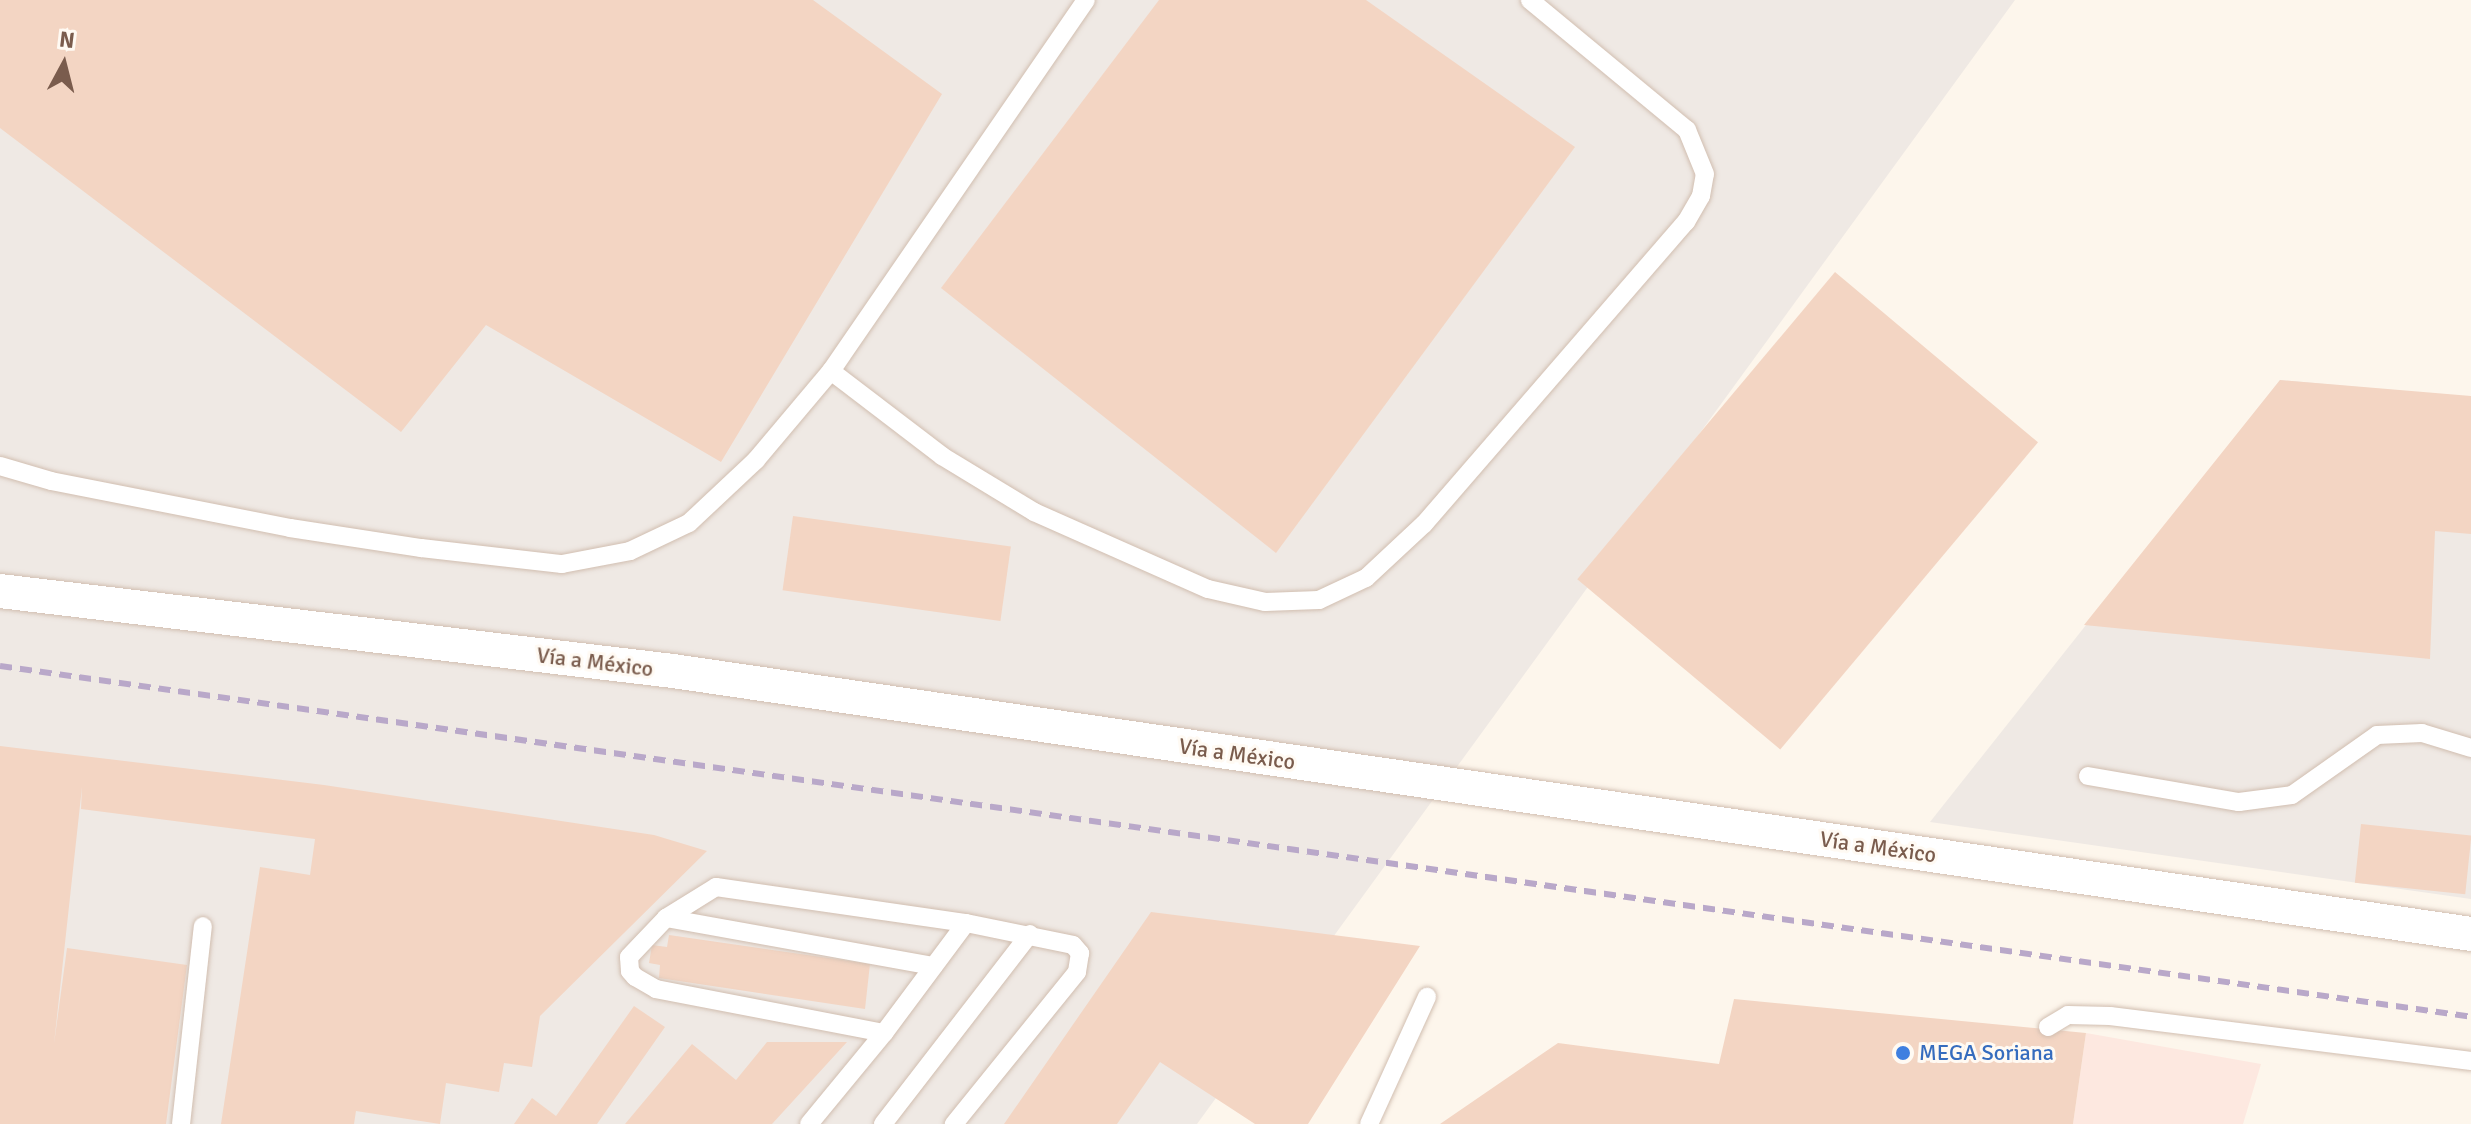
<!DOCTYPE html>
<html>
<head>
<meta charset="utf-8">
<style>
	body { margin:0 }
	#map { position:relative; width:2471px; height:1124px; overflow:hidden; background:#fdf6ec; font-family:Signika,sans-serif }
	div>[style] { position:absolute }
	.commercial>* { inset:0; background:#fde8e0 }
	.industrial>* { inset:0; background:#efe9e4 }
	.building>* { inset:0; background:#f3d5c3; transform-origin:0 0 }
	.roads { filter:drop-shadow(0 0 2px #d1beb0) drop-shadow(0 0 2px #d1beb0) }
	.lane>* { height:18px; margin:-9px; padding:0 9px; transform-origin:9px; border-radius:9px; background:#fff }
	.street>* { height:34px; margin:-17px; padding:0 17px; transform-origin:17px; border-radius:17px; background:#fff }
	.rail>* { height:6px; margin-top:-3px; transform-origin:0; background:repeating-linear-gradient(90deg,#b9a8c9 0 12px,transparent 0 20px) }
	.dots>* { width:22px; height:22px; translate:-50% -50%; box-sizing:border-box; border:4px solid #fffaf3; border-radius:50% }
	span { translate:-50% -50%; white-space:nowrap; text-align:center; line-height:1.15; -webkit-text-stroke:6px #fffaf3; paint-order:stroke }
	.street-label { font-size:22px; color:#7a5c4d }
	.shop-label { font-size:22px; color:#366cbe }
	.left { translate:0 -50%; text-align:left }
	.north { position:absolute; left:24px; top:24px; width:80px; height:80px; -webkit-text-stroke:6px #fffaf3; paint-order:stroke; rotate:7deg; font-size:22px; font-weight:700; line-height:32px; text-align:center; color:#7a5c4d }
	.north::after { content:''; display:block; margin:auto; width:28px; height:36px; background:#7a5c4d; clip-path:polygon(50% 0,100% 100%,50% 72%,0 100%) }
</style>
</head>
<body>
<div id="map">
	<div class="commercial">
		<i style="clip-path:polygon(2086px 1033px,2261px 1064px,2243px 1124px,2073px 1124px)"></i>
	</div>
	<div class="industrial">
		<i style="clip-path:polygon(0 0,2015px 0,1197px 1124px,0 1124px)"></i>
		<i style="clip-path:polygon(2280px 380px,2471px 397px,2471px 899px,1930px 822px)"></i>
	</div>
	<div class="building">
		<i style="clip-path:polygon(0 0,813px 0,942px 94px,721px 462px,486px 325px,401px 432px,0 128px)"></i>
		<i style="clip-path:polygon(1159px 0,1366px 0,1575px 147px,1276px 553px,941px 288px)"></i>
		<i style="left:1835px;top:272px;width:265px;height:401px;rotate:40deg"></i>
		<i style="clip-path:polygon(2280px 380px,2471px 396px,2471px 534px,2435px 531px,2430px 659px,2084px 625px)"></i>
		<i style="left:793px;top:516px;width:220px;height:75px;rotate:8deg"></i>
		<i style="clip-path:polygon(0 746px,324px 785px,654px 835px,707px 851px,540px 1016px,532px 1067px,504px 1063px,499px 1092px,446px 1083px,440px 1124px,356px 1111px,354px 1124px,221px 1124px,260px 867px,310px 875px,315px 839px,81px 809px,82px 787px,54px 1044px,67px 948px,187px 965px,166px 1124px,0 1124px)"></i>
		<i style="left:2361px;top:824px;width:111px;height:59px;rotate:6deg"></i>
		<i style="clip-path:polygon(1151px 912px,1420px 946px,1308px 1124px,1255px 1124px,1160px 1062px,1117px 1124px,1004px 1124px)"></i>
		<i style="clip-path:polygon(669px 935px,870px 964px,865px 1009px,659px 978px,660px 965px,649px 963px,652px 945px,667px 947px)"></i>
		<i style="clip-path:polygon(1734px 999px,2086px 1033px,2073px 1124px,1440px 1124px,1558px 1043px,1719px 1064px)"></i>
		<i style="clip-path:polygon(634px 1006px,665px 1027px,597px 1124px,514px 1124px,532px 1098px,556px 1116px)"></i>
		<i style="clip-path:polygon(767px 1042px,847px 1042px,772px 1124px,625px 1124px,692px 1044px,736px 1080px)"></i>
	</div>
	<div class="roads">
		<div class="lane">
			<i style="left:831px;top:371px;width:140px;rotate:37.4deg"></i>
			<i style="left:942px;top:456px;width:108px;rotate:31.3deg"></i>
			<i style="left:1034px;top:512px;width:190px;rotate:23.9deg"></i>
			<i style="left:1208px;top:589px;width:58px;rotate:12.8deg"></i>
			<i style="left:1265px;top:602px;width:54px;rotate:-2.1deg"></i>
			<i style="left:1319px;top:600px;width:52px;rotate:-25.1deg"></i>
			<i style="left:1366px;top:578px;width:79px;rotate:-43deg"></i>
			<i style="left:1424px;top:524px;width:400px;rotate:-49.1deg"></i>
			<i style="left:1686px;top:222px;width:30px;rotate:-60deg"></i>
			<i style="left:1701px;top:196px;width:22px;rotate:-80deg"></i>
			<i style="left:1705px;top:174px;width:48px;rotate:-112.2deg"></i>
			<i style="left:1687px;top:130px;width:204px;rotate:-140.4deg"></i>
			<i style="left:0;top:466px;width:53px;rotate:16.4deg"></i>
			<i style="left:51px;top:481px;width:244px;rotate:11.1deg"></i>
			<i style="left:290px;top:528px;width:133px;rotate:8.7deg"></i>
			<i style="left:421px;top:548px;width:142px;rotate:6.5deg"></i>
			<i style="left:562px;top:564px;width:69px;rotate:-10.8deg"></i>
			<i style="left:630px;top:551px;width:65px;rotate:-25.4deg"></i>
			<i style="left:689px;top:523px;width:92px;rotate:-43.2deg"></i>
			<i style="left:756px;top:460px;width:116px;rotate:-49.9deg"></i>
			<i style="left:831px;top:371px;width:450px;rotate:-55.5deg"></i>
			<i style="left:2088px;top:776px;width:153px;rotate:9.8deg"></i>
			<i style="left:2239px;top:802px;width:53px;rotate:-7.5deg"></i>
			<i style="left:2292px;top:795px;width:104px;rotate:-35.2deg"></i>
			<i style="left:2377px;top:735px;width:45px;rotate:-2.5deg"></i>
			<i style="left:2422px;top:733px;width:51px;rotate:17deg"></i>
			<i style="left:666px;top:918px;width:272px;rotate:10.2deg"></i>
			<i style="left:2048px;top:1027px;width:23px;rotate:-31deg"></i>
			<i style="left:2068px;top:1015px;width:42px;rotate:1.4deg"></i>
			<i style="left:2110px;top:1016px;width:364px;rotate:7.1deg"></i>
			<i style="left:884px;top:1033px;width:232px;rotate:-169.1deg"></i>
			<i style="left:656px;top:989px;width:24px;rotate:-150deg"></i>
			<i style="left:635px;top:977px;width:8px;rotate:-130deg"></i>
			<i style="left:630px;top:971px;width:14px;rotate:-94deg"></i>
			<i style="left:629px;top:957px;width:54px;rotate:-46.5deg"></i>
			<i style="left:666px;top:918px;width:59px;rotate:-31.8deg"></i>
			<i style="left:716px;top:887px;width:253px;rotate:8.2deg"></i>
			<i style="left:966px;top:923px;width:109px;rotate:11.6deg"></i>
			<i style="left:1073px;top:945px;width:11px;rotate:49deg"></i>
			<i style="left:1080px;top:953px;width:19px;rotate:99deg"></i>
			<i style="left:1077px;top:972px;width:196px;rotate:129deg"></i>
			<i style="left:181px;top:1124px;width:199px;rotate:-83.7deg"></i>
			<i style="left:809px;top:1124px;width:118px;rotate:-50.5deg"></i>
			<i style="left:884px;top:1033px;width:137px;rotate:-53.3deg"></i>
			<i style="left:883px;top:1124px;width:240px;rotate:-52.3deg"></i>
			<i style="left:1369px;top:1124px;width:140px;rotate:-65.5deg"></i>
		</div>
		<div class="street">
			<i style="left:0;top:591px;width:678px;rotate:6.78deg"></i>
			<i style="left:673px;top:671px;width:1817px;rotate:8.32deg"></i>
		</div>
	</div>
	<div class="rail">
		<i style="left:0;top:666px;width:2496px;rotate:8.08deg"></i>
	</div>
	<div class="dots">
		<i style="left:1903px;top:1053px;background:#3f7fe0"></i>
	</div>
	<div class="street-label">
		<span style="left:595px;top:662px;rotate:7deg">Vía a México</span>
		<span style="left:1237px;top:754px;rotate:8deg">Vía a México</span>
		<span style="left:1878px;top:847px;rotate:8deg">Vía a México</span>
	</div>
	<div class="shop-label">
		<span class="left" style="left:1919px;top:1053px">MEGA Soriana</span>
	</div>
	<div class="north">N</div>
</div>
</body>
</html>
